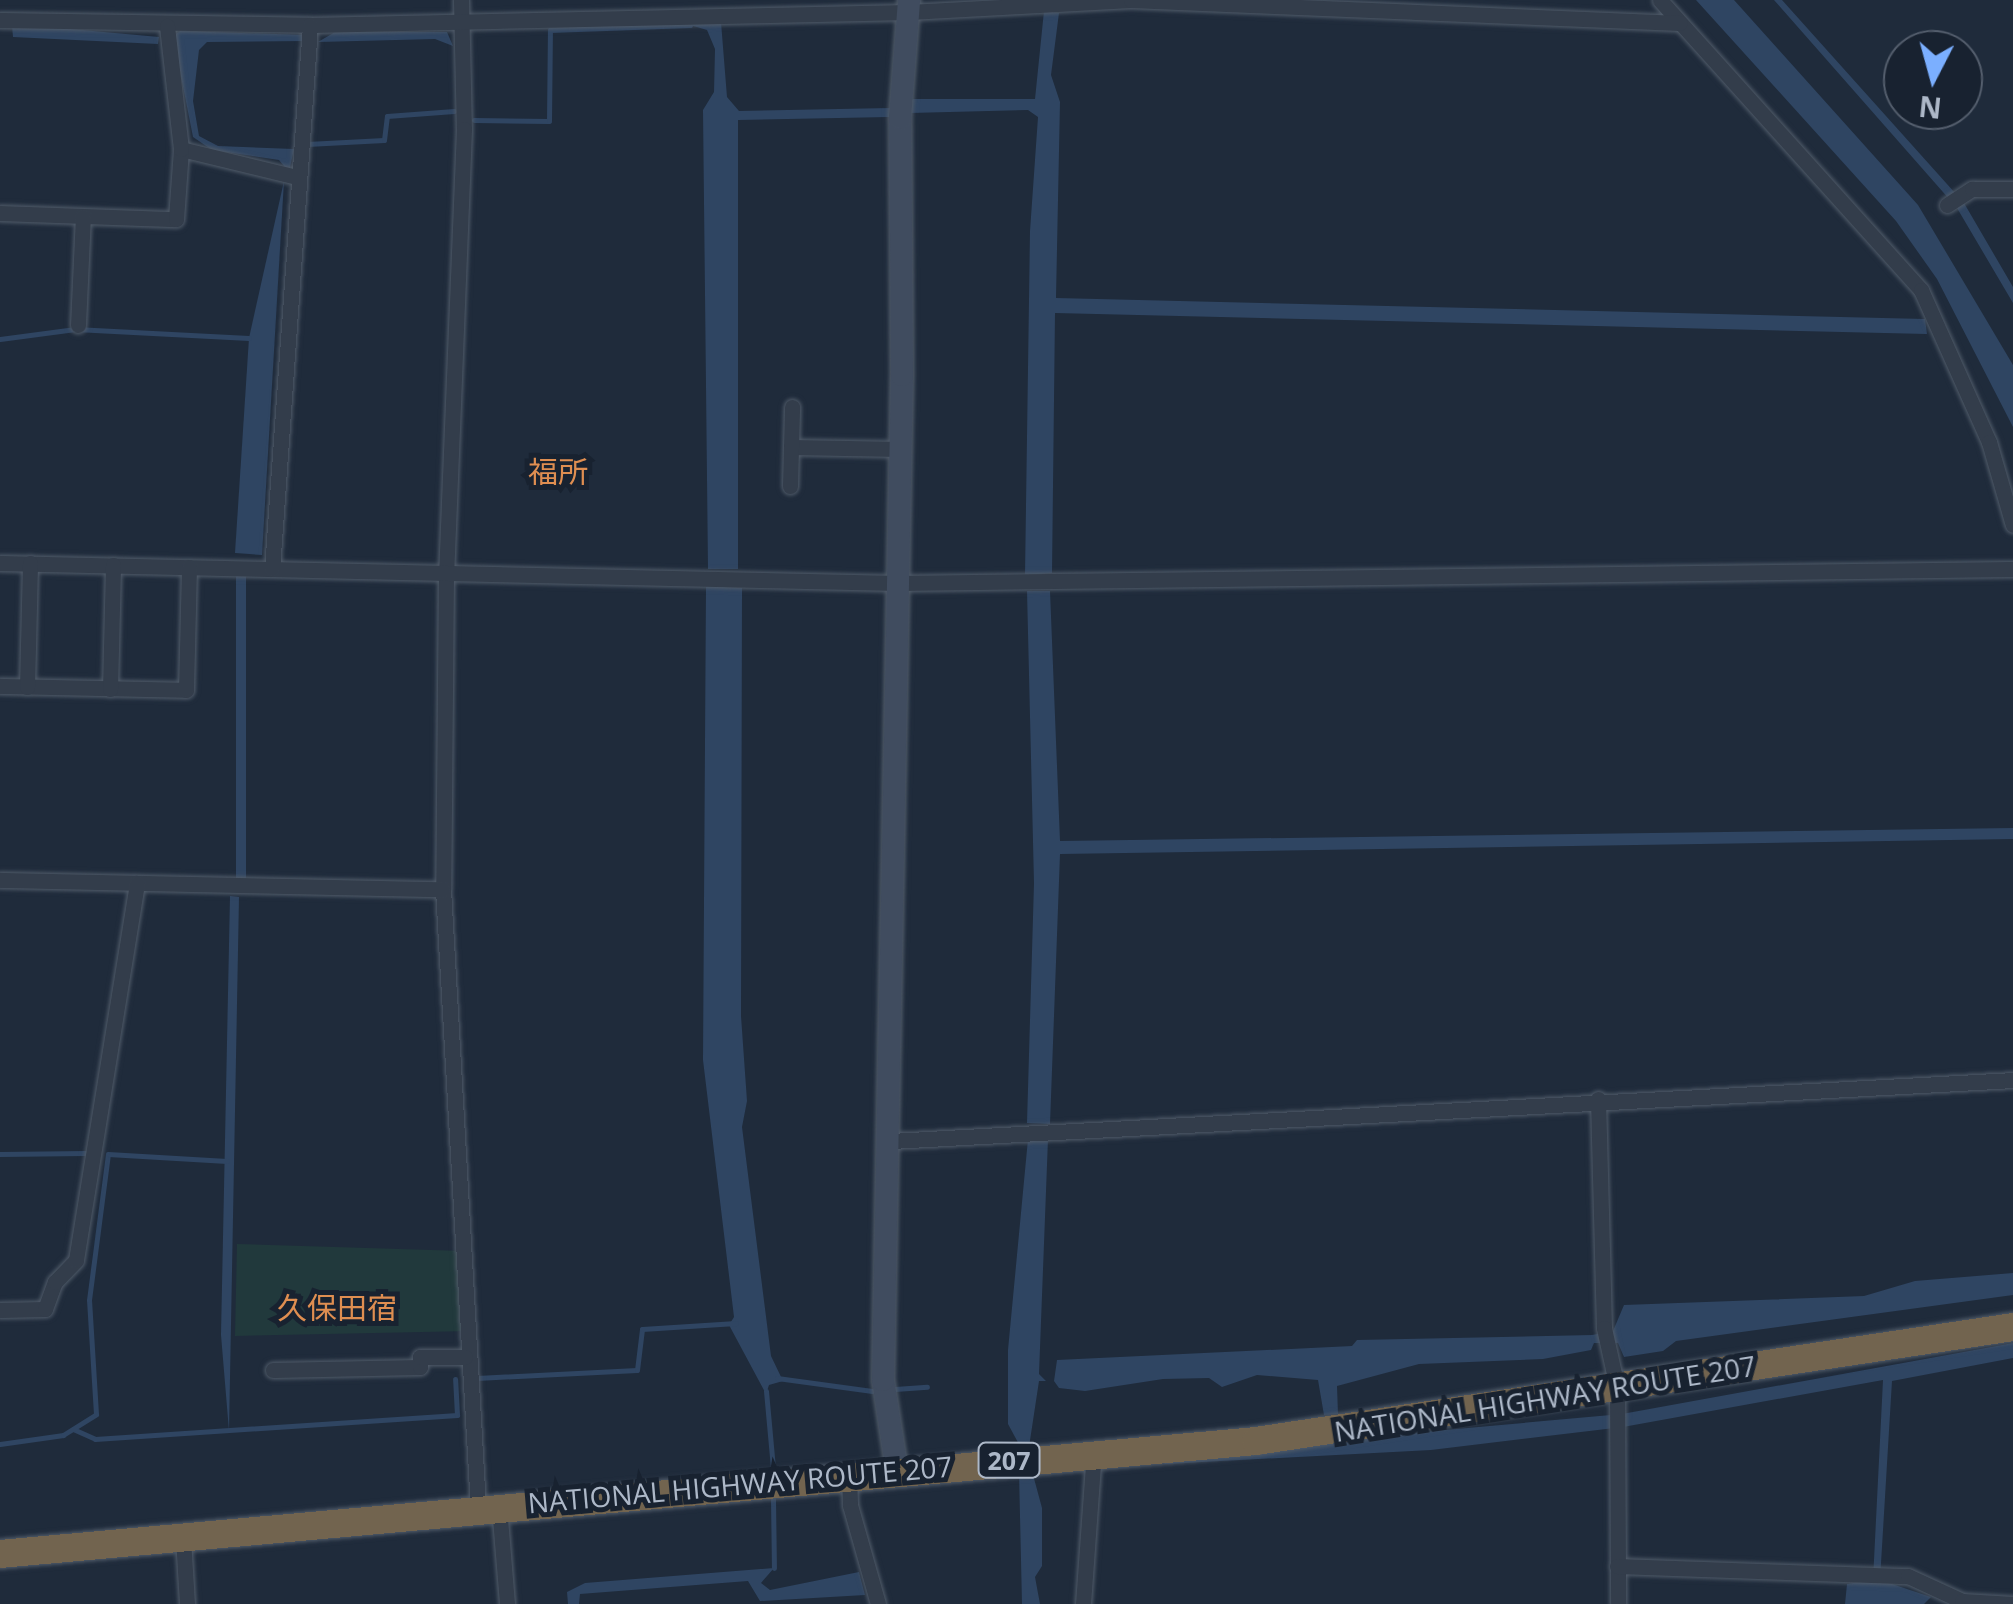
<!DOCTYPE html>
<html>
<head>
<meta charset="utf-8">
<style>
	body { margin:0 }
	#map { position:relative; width:2013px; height:1604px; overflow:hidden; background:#1f2b3b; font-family:"Open Sans","Noto Sans JP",sans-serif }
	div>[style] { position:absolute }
	.green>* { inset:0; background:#21393c }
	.water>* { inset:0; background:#2f4562; transform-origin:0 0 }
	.stream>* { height:5px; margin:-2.5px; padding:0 2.5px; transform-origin:2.5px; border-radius:2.5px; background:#2f4562 }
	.roads { filter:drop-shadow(0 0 2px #505b69) drop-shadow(0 0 2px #505b69) }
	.street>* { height:15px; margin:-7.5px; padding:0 7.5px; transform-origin:7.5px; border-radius:7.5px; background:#333d4b }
	.secondary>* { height:22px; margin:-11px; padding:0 11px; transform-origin:11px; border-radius:11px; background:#404c5f }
	.highway>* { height:28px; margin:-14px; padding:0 14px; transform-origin:14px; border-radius:14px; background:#72644f }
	span { translate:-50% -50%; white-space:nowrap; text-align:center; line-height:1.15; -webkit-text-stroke:10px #182230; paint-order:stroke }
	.shield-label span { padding:2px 8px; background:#182230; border:2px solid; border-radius:8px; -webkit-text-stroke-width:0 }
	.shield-label { font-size:25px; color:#adb8c8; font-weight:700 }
	.street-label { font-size:28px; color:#adb8c8 }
	.neighbourhood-label { font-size:30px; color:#df8e51 }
	.north { position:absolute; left:1883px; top:30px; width:100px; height:100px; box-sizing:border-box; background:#182230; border:2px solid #545e6d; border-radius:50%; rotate:186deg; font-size:28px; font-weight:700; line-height:40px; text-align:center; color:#adb8c8 }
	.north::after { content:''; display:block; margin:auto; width:35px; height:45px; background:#7bafff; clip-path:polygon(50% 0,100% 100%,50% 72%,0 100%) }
</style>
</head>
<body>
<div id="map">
	<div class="green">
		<i style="clip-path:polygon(237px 1244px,464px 1251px,471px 1331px,235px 1336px)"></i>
	</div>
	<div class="water">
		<i style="clip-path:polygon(1696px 0,1734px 0,1918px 205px,2013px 365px,2013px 427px,1937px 279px,1896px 221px)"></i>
		<i style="clip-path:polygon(1774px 0,1782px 0,1964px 203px,2013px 287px,2013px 303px,1957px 208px)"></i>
		<i style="clip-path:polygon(1044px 11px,1059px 13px,1051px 75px,1060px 102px,1056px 298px,1925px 319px,1927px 334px,1055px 313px,1052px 573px,1025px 575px,1030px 231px,1038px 117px,1028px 110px,910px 113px,912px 99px,1035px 99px)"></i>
		<i style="clip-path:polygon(700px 20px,721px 22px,727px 97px,739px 111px,890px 108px,889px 117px,738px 120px,738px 569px,708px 569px,703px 110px,714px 92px,715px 49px,707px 30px,690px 25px)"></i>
		<i style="clip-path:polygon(27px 25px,159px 37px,158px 44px,13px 37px,12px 26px)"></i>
		<i style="clip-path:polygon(180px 31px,306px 35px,306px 41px,207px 42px,199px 50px,193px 101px,199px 136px,218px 146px,294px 149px,289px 172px,279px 160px,212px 150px,193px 137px,173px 36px)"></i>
		<i style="clip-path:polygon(335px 32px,447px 32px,453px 46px,435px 39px,318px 42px)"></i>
		<i style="clip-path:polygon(284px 181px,262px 555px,235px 553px,249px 338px)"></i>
		<i style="left:236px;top:575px;width:10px;height:305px"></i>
		<i style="clip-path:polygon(706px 586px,742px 588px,741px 1016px,747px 1101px,742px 1127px,771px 1356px,783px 1381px,769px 1385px,766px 1394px,729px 1325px,734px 1317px,703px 1060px)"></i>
		<i style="clip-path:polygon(1027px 591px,1050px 591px,1060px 841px,2013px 828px,2013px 839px,1060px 854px,1050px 1124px,1027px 1123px,1034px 883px)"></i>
		<i style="clip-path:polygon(230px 896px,239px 897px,229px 1431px,221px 1335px)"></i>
		<i style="clip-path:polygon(1028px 1139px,1048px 1139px,1039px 1374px,1046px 1381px,1039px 1381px,1029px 1447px,1021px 1448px,1008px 1424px,1008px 1350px)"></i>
		<i style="clip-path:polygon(2013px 1273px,2013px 1295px,1676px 1341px,1663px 1351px,1624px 1357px,1618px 1343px,1594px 1343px,1591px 1350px,1543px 1359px,1419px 1364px,1337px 1386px,1338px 1414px,1324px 1415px,1318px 1380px,1257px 1375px,1222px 1387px,1209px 1378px,1163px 1379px,1085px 1391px,1059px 1388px,1054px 1381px,1057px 1360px,1352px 1346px,1357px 1340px,1592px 1335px,1613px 1331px,1624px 1305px,1864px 1296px,1915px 1281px)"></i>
		<i style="clip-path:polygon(2013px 1343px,2013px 1358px,1892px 1381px,1880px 1580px,1931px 1597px,1924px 1604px,1845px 1604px,1847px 1584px,1873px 1580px,1883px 1380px,1623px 1427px,1431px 1450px,1165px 1464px,1156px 1456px,1622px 1414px)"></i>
		<i style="clip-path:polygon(1032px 1471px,1042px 1508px,1042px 1566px,1035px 1577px,1040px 1604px,1022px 1604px,1019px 1472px)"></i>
		<i style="clip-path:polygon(774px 1568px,761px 1583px,770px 1590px,859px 1572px,865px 1595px,760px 1601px,748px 1581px,580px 1594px,579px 1604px,568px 1604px,567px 1592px,585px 1583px)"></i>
	</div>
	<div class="stream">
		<i style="left:474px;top:120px;width:75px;rotate:0.8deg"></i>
		<i style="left:549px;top:121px;width:91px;rotate:-89.4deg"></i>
		<i style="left:550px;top:30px;width:140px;rotate:-2deg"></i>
		<i style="left:307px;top:144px;width:77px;rotate:-3deg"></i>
		<i style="left:384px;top:140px;width:24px;rotate:-83deg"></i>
		<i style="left:387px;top:116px;width:67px;rotate:-4.3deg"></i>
		<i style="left:0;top:339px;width:76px;rotate:-7.6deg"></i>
		<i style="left:75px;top:329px;width:174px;rotate:3deg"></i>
		<i style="left:0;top:1154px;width:86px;rotate:-0.7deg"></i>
		<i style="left:477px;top:1378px;width:160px;rotate:-2.9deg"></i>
		<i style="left:637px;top:1370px;width:41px;rotate:-83deg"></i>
		<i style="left:642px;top:1329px;width:94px;rotate:-3.7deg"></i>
		<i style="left:777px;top:1378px;width:96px;rotate:7.8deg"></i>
		<i style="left:895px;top:1389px;width:32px;rotate:-4deg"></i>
		<i style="left:766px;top:1391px;width:77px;rotate:84.8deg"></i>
		<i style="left:73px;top:1429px;width:24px;rotate:24deg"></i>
		<i style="left:95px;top:1439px;width:363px;rotate:-3.8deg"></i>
		<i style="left:457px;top:1415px;width:36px;rotate:-93deg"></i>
		<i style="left:0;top:1444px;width:64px;rotate:-8.1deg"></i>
		<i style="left:63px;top:1435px;width:39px;rotate:-32deg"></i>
		<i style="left:96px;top:1414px;width:114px;rotate:-93.5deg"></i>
		<i style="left:89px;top:1300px;width:147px;rotate:-82.6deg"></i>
		<i style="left:108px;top:1154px;width:119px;rotate:3.4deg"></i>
		<i style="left:773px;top:1499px;width:69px;rotate:89.2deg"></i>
	</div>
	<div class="roads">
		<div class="street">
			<i style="left:461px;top:0;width:129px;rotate:88.7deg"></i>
			<i style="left:464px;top:129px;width:444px;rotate:92.3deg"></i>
			<i style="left:446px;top:573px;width:316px;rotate:90.5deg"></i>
			<i style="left:443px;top:889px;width:620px;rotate:86.76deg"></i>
			<i style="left:1660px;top:0;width:390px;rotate:48deg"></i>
			<i style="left:1921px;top:290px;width:167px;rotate:65.9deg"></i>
			<i style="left:1989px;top:442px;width:86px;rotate:73.9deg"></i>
			<i style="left:0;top:20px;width:310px;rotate:0.9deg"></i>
			<i style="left:310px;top:25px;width:599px;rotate:-1.24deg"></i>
			<i style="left:909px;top:12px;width:222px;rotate:-3.1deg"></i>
			<i style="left:1131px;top:0;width:549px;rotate:2.4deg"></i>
			<i style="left:181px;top:149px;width:119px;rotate:13.6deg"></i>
			<i style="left:1947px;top:205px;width:30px;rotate:-33deg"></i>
			<i style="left:1972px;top:189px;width:41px"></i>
			<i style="left:0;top:213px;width:176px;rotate:2deg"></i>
			<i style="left:176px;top:219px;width:70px;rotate:-85.9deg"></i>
			<i style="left:181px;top:149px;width:124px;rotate:-96.5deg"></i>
			<i style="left:78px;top:325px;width:109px;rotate:-87.4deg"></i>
			<i style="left:791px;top:447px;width:110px;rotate:1deg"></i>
			<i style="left:790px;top:486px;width:79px;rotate:-88.5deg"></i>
			<i style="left:0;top:563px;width:898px;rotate:1.28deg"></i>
			<i style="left:898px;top:583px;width:1115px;rotate:-0.72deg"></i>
			<i style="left:272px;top:569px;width:545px;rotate:-86deg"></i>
			<i style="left:0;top:686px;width:186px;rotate:1.2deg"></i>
			<i style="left:186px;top:690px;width:123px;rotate:-88.6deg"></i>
			<i style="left:27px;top:687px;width:124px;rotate:-88.6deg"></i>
			<i style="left:110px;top:689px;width:124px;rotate:-88.6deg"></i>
			<i style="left:0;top:880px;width:443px;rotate:1.2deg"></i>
			<i style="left:1598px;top:1099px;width:229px;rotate:88.5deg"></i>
			<i style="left:1604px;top:1328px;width:60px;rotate:77.6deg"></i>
			<i style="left:1617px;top:1387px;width:217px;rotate:89.7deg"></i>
			<i style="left:891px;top:1141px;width:1124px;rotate:-3.11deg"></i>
			<i style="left:0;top:1310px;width:45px;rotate:-1.3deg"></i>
			<i style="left:45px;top:1309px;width:29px;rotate:-70deg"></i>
			<i style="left:55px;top:1282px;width:30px;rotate:-46deg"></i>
			<i style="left:76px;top:1260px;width:382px;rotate:-80.8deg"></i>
			<i style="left:273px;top:1370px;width:147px;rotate:-1.2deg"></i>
			<i style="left:420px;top:1367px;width:10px;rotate:-90deg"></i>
			<i style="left:420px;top:1357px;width:45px"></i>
			<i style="left:849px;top:1475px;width:30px;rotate:88deg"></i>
			<i style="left:850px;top:1505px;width:103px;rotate:74.2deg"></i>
			<i style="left:499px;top:1506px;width:98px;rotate:85.3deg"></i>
			<i style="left:183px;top:1538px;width:66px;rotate:86.5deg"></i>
			<i style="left:1617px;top:1566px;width:291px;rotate:2deg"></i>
			<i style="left:1908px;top:1576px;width:60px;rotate:24.8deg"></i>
			<i style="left:1962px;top:1601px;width:51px;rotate:3.4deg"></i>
			<i style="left:1083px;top:1604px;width:154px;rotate:-85.9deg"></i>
		</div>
		<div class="secondary">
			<i style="left:897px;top:1471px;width:92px;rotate:-98.7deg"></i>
			<i style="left:883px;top:1380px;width:1005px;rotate:-88.92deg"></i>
			<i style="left:902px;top:375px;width:257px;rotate:-90.4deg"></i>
			<i style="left:900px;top:118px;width:118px;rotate:-85.6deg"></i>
		</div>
		<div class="highway">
			<i style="left:0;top:1554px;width:1261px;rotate:-5.14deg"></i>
			<i style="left:1256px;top:1441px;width:766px;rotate:-8.56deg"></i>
		</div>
	</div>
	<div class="shield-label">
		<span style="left:1009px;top:1460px">207</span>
	</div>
	<div class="street-label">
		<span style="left:1545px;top:1398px;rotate:-9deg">NATIONAL HIGHWAY ROUTE 207</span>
		<span style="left:740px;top:1484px;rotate:-5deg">NATIONAL HIGHWAY ROUTE 207</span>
	</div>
	<div class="neighbourhood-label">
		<span style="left:558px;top:472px">福所</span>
		<span style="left:337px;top:1308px">久保田宿</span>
	</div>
	<div class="north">N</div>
</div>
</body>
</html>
